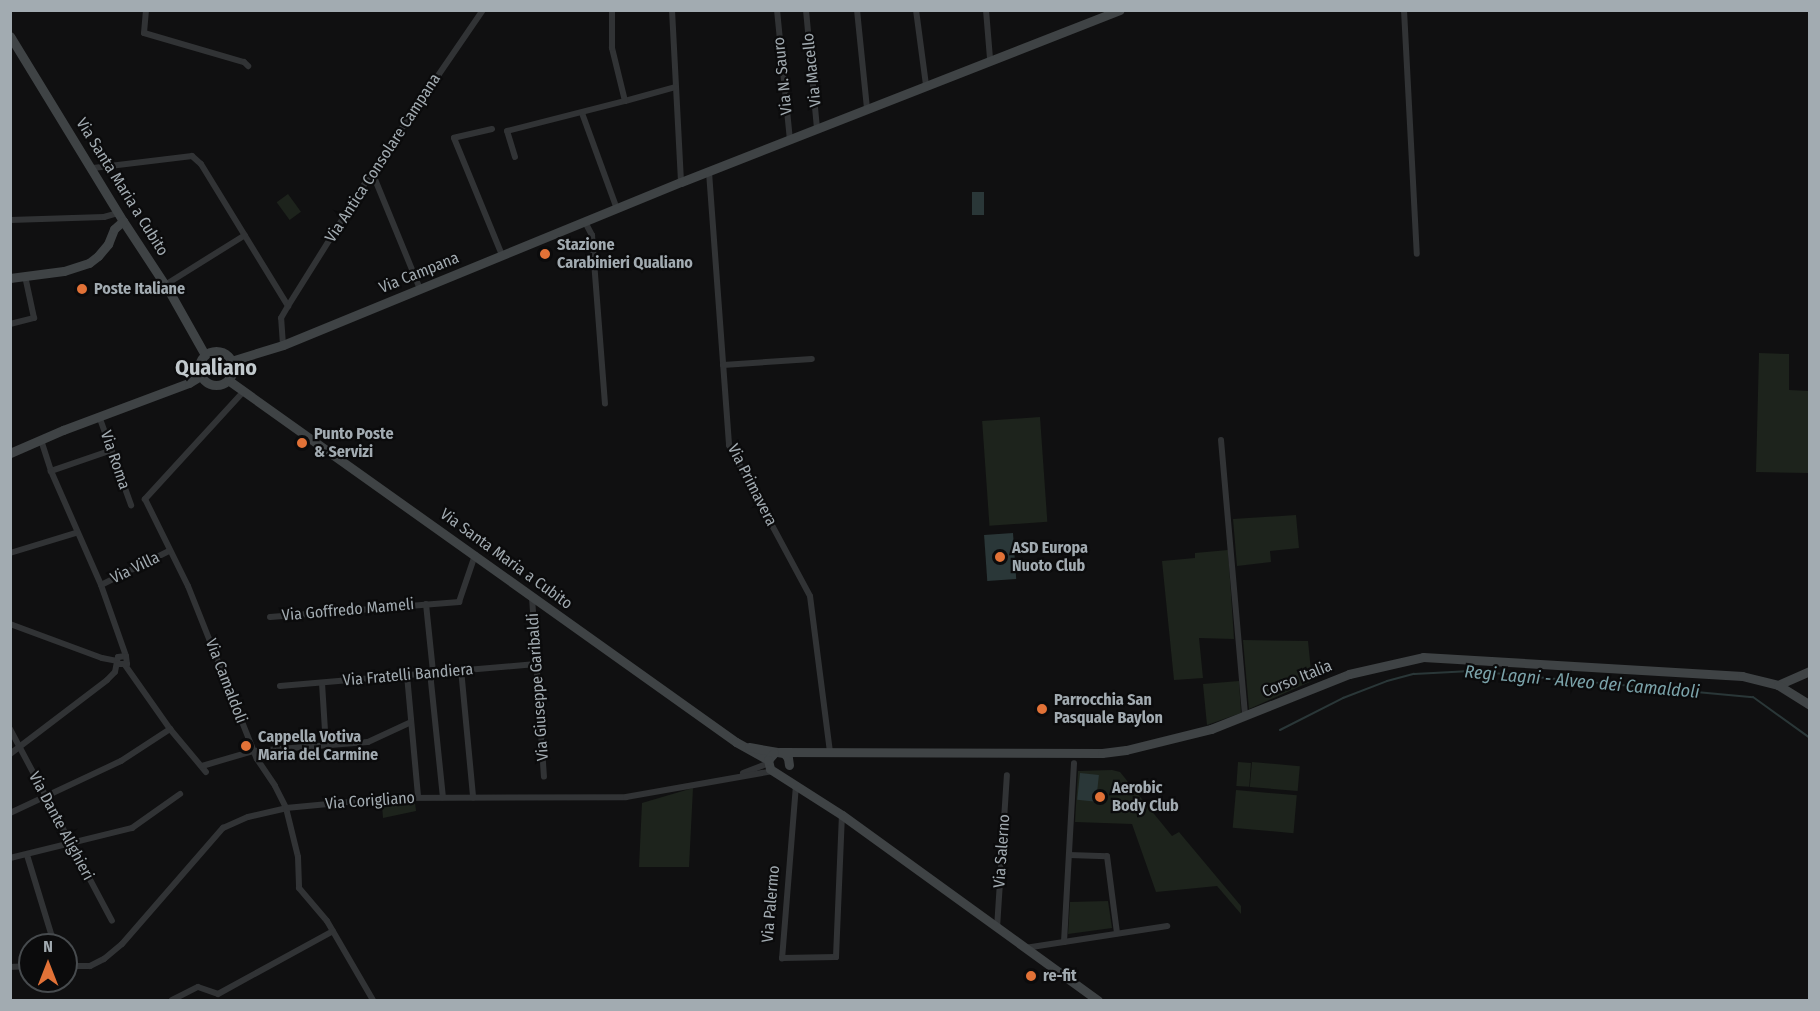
<!DOCTYPE html>
<html>
<head>
<meta charset="utf-8">
<style>
	body { margin:0 }
	#map { position:relative; width:1820px; height:1011px; overflow:hidden; background:#101011; font-family:"Fira Sans Condensed",sans-serif }
	div>[style] { position:absolute }
	.green>* { inset:0; background:#1d231c; transform-origin:0 0 }
	.water>* { inset:0; background:#2a3738; transform-origin:0 0 }
	.stream>* { height:2px; margin:-1px; padding:0 1px; transform-origin:1px; border-radius:1px; background:#2a3738 }
	.street>* { height:6px; margin:-3px; padding:0 3px; transform-origin:3px; border-radius:3px; background:#313335 }
	.secondary>* { height:9px; margin:-4.5px; padding:0 4.5px; transform-origin:4.5px; border-radius:4.5px; background:#3f4345 }
	.secondary>.ring { margin:-4.5px; padding:0; box-sizing:content-box; background:none; border:9px solid #3f4345; border-radius:50% }
	.dots>* { width:16px; height:16px; translate:-50% -50%; box-sizing:border-box; border:3px solid #0b0b0c; border-radius:50% }
	span { translate:-50% -50%; white-space:nowrap; text-align:center; line-height:1.15; -webkit-text-stroke:4.5px #0b0b0c; paint-order:stroke }
	.street-label { font-size:16px; color:#a2abb1 }
	.poi-label { font-size:16px; color:#a2abb1; font-weight:700 }
	.left { translate:0 -50%; text-align:left }
	.water-label { font-size:18px; color:#7ba3aa; font-style:italic }
	.district-label { font-size:22px; color:#c2c9cd; font-weight:700 }
	.frame { position:absolute; inset:0; border:12px solid #a2abb1; pointer-events:none }
	.north { position:absolute; left:18px; top:933px; width:60px; height:60px; box-sizing:border-box; background:#0b0b0c; border:2px solid #474b4e; border-radius:50%; rotate:0deg; font-size:16px; font-weight:700; line-height:24px; text-align:center; color:#a2abb1 }
	.north::after { content:''; display:block; margin:auto; width:21px; height:27px; background:#e27237; clip-path:polygon(50% 0,100% 100%,50% 72%,0 100%) }
</style>
</head>
<body>
<div id="map">
	<div class="green">
		<i style="left:288px;top:194px;width:22px;height:14px;rotate:54deg"></i>
		<i style="clip-path:polygon(1759px 353px,1789px 354px,1789px 390px,1809px 391px,1809px 473px,1756px 472px)"></i>
		<i style="left:1040px;top:417px;width:105px;height:58px;rotate:86deg"></i>
		<i style="clip-path:polygon(1296px 515px,1299px 548px,1270px 551px,1271px 562px,1237px 566px,1233px 519px)"></i>
		<i style="clip-path:polygon(1228px 550px,1234px 639px,1199px 638px,1203px 678px,1174px 680px,1162px 561px,1195px 558px,1195px 553px)"></i>
		<i style="clip-path:polygon(1243px 640px,1308px 641px,1312px 681px,1249px 709px)"></i>
		<i style="clip-path:polygon(1239px 681px,1241px 713px,1207px 725px,1203px 684px)"></i>
		<i style="left:1238px;top:762px;width:13px;height:24px;rotate:4deg"></i>
		<i style="left:1252px;top:762px;width:48px;height:25px;rotate:5deg"></i>
		<i style="clip-path:polygon(1112px 770px,1120px 772px,1172px 836px,1179px 832px,1241px 906px,1241px 914px,1217px 886px,1156px 892px,1132px 824px,1075px 822px,1078px 771px)"></i>
		<i style="clip-path:polygon(693px 788px,689px 867px,639px 867px,642px 803px)"></i>
		<i style="left:1236px;top:790px;width:61px;height:38px;rotate:5deg"></i>
		<i style="clip-path:polygon(415px 803px,416px 811px,383px 818px,382px 805px)"></i>
		<i style="clip-path:polygon(1108px 901px,1112px 928px,1068px 934px,1070px 902px)"></i>
	</div>
	<div class="water">
		<i style="left:972px;top:192px;width:12px;height:23px"></i>
		<i style="left:1013px;top:533px;width:46px;height:29px;rotate:86deg"></i>
		<i style="left:1080px;top:773px;width:19px;height:27px;rotate:6deg"></i>
	</div>
	<div class="stream">
		<i style="left:1280px;top:730px;width:71px;rotate:-26.9deg"></i>
		<i style="left:1343px;top:698px;width:47px;rotate:-21.1deg"></i>
		<i style="left:1387px;top:681px;width:28px;rotate:-15deg"></i>
		<i style="left:1414px;top:674px;width:57px;rotate:-3deg"></i>
		<i style="left:1471px;top:671px;width:283px;rotate:5.3deg"></i>
		<i style="left:1753px;top:697px;width:70px;rotate:35.7deg"></i>
	</div>
	<div class="street">
		<i style="left:146px;top:10px;width:23px;rotate:95deg"></i>
		<i style="left:144px;top:33px;width:104px;rotate:16.2deg"></i>
		<i style="left:244px;top:62px;width:6px;rotate:45deg"></i>
		<i style="left:672px;top:10px;width:172px;rotate:87deg"></i>
		<i style="left:777px;top:10px;width:131px;rotate:84.3deg"></i>
		<i style="left:806px;top:10px;width:120px;rotate:84.7deg"></i>
		<i style="left:857px;top:10px;width:99px;rotate:84.2deg"></i>
		<i style="left:916px;top:10px;width:76px;rotate:82.4deg"></i>
		<i style="left:986px;top:10px;width:49px;rotate:85.3deg"></i>
		<i style="left:1404px;top:10px;width:244px;rotate:87deg"></i>
		<i style="left:625px;top:101px;width:52px;rotate:-15.6deg"></i>
		<i style="left:582px;top:113px;width:102px;rotate:70deg"></i>
		<i style="left:492px;top:129px;width:39px;rotate:167deg"></i>
		<i style="left:454px;top:138px;width:126px;rotate:67.7deg"></i>
		<i style="left:515px;top:157px;width:27px;rotate:-107deg"></i>
		<i style="left:507px;top:131px;width:122px;rotate:-14.3deg"></i>
		<i style="left:625px;top:101px;width:55px;rotate:-103.8deg"></i>
		<i style="left:612px;top:48px;width:38px;rotate:-90deg"></i>
		<i style="left:93px;top:168px;width:100px;rotate:-6.9deg"></i>
		<i style="left:192px;top:156px;width:12px;rotate:42deg"></i>
		<i style="left:201px;top:164px;width:167px;rotate:58.5deg"></i>
		<i style="left:372px;top:172px;width:126px;rotate:67.7deg"></i>
		<i style="left:709px;top:172px;width:274px;rotate:85.8deg"></i>
		<i style="left:729px;top:445px;width:171px;rotate:61.8deg"></i>
		<i style="left:810px;top:596px;width:157px;rotate:82.7deg"></i>
		<i style="left:10px;top:220px;width:94px;rotate:-1.8deg"></i>
		<i style="left:104px;top:217px;width:15px;rotate:-16deg"></i>
		<i style="left:585px;top:222px;width:15px;rotate:62deg"></i>
		<i style="left:592px;top:235px;width:169px;rotate:85.6deg"></i>
		<i style="left:165px;top:285px;width:94px;rotate:-32deg"></i>
		<i style="left:10px;top:324px;width:25px;rotate:-14deg"></i>
		<i style="left:34px;top:318px;width:43px;rotate:-102.1deg"></i>
		<i style="left:283px;top:345px;width:27px;rotate:-94deg"></i>
		<i style="left:281px;top:318px;width:14px;rotate:-60deg"></i>
		<i style="left:288px;top:306px;width:158px;rotate:-57.9deg"></i>
		<i style="left:372px;top:172px;width:196px;rotate:-55.6deg"></i>
		<i style="left:723px;top:365px;width:89px;rotate:-3.9deg"></i>
		<i style="left:244px;top:391px;width:147px;rotate:132.5deg"></i>
		<i style="left:145px;top:499px;width:97px;rotate:63.7deg"></i>
		<i style="left:188px;top:586px;width:186px;rotate:68.3deg"></i>
		<i style="left:257px;top:759px;width:32px;rotate:56deg"></i>
		<i style="left:275px;top:786px;width:25px;rotate:63deg"></i>
		<i style="left:286px;top:808px;width:50px;rotate:76.2deg"></i>
		<i style="left:298px;top:857px;width:31px;rotate:88deg"></i>
		<i style="left:299px;top:888px;width:43px;rotate:49.7deg"></i>
		<i style="left:327px;top:921px;width:91px;rotate:59.8deg"></i>
		<i style="left:99px;top:416px;width:95px;rotate:70.2deg"></i>
		<i style="left:41px;top:440px;width:33px;rotate:72deg"></i>
		<i style="left:1221px;top:440px;width:278px;rotate:85deg"></i>
		<i style="left:112px;top:450px;width:65px;rotate:161deg"></i>
		<i style="left:51px;top:471px;width:124px;rotate:66.3deg"></i>
		<i style="left:101px;top:585px;width:75px;rotate:70.6deg"></i>
		<i style="left:10px;top:553px;width:69px;rotate:-16.9deg"></i>
		<i style="left:101px;top:585px;width:76px;rotate:-26.6deg"></i>
		<i style="left:532px;top:597px;width:180px;rotate:86.2deg"></i>
		<i style="left:426px;top:604px;width:68px;rotate:84.1deg"></i>
		<i style="left:270px;top:617px;width:190px;rotate:-4.5deg"></i>
		<i style="left:459px;top:602px;width:50px;rotate:-71.2deg"></i>
		<i style="left:10px;top:624px;width:98px;rotate:20.3deg"></i>
		<i style="left:102px;top:658px;width:15px;rotate:11deg"></i>
		<i style="left:125px;top:665px;width:78px;rotate:54.9deg"></i>
		<i style="left:170px;top:729px;width:56px;rotate:50.1deg"></i>
		<i style="left:461px;top:669px;width:129px;rotate:84.6deg"></i>
		<i style="left:430px;top:672px;width:126px;rotate:84.1deg"></i>
		<i style="left:407px;top:675px;width:122px;rotate:84.8deg"></i>
		<i style="left:322px;top:683px;width:63px;rotate:86.4deg"></i>
		<i style="left:280px;top:686px;width:257px;rotate:-4.9deg"></i>
		<i style="left:10px;top:729px;width:217px;rotate:62deg"></i>
		<i style="left:10px;top:754px;width:122px;rotate:-37.3deg"></i>
		<i style="left:107px;top:680px;width:11px;rotate:-45deg"></i>
		<i style="left:115px;top:672px;width:15px;rotate:-79deg"></i>
		<i style="left:118px;top:657px;width:8px;rotate:-7deg"></i>
		<i style="left:126px;top:656px;width:8px;rotate:83deg"></i>
		<i style="left:127px;top:664px;width:9px;rotate:180deg"></i>
		<i style="left:202px;top:766px;width:53px;rotate:-16.4deg"></i>
		<i style="left:253px;top:751px;width:115px;rotate:-4.5deg"></i>
		<i style="left:368px;top:742px;width:47px;rotate:-24.9deg"></i>
		<i style="left:743px;top:773px;width:26px;rotate:-21deg"></i>
		<i style="left:796px;top:785px;width:174px;rotate:94.6deg"></i>
		<i style="left:782px;top:958px;width:54px;rotate:-1.1deg"></i>
		<i style="left:836px;top:957px;width:142px;rotate:-87.6deg"></i>
		<i style="left:10px;top:813px;width:123px;rotate:-25.1deg"></i>
		<i style="left:121px;top:761px;width:59px;rotate:-33.1deg"></i>
		<i style="left:27px;top:855px;width:89px;rotate:73deg"></i>
		<i style="left:1069px;top:855px;width:38px;rotate:2deg"></i>
		<i style="left:1107px;top:856px;width:78px;rotate:82.6deg"></i>
		<i style="left:10px;top:858px;width:126px;rotate:-13.8deg"></i>
		<i style="left:132px;top:828px;width:59px;rotate:-35.3deg"></i>
		<i style="left:997px;top:928px;width:153px;rotate:-86.3deg"></i>
		<i style="left:1064px;top:942px;width:179px;rotate:-86.8deg"></i>
		<i style="left:1025px;top:948px;width:144px;rotate:-8.8deg"></i>
		<i style="left:66px;top:966px;width:24px"></i>
		<i style="left:90px;top:966px;width:16px;rotate:-27deg"></i>
		<i style="left:104px;top:959px;width:23px;rotate:-40deg"></i>
		<i style="left:122px;top:944px;width:154px;rotate:-49deg"></i>
		<i style="left:223px;top:828px;width:27px;rotate:-24deg"></i>
		<i style="left:248px;top:817px;width:39px;rotate:-13deg"></i>
		<i style="left:286px;top:808px;width:106px;rotate:-5.4deg"></i>
		<i style="left:392px;top:798px;width:234px;rotate:-0.2deg"></i>
		<i style="left:626px;top:797px;width:149px;rotate:-10deg"></i>
		<i style="left:10px;top:967px;width:20px;rotate:-3deg"></i>
		<i style="left:172px;top:1000px;width:29px;rotate:-27deg"></i>
		<i style="left:198px;top:987px;width:21px;rotate:19deg"></i>
		<i style="left:218px;top:994px;width:131px;rotate:-28.7deg"></i>
	</div>
	<div class="secondary">
		<i style="left:10px;top:36px;width:217px;rotate:58.6deg"></i>
		<i style="left:123px;top:221px;width:84px;rotate:56.7deg"></i>
		<i style="left:169px;top:291px;width:73px;rotate:60.6deg"></i>
		<i style="left:10px;top:278px;width:54px;rotate:-7.4deg"></i>
		<i style="left:64px;top:271px;width:26px;rotate:-18deg"></i>
		<i style="left:89px;top:263px;width:11px;rotate:-38deg"></i>
		<i style="left:98px;top:256px;width:16px;rotate:-50deg"></i>
		<i style="left:108px;top:244px;width:16px;rotate:-68deg"></i>
		<i style="left:114px;top:229px;width:12px;rotate:-42deg"></i>
		<i class="ring" style="left:199px;top:351px;width:25px;height:25px"></i>
		<i style="left:231px;top:361px;width:54px;rotate:-17.1deg"></i>
		<i style="left:283px;top:345px;width:430px;rotate:-22.3deg"></i>
		<i style="left:681px;top:182px;width:471px;rotate:-21.4deg"></i>
		<i style="left:228px;top:380px;width:624px;rotate:35.47deg"></i>
		<i style="left:736px;top:742px;width:37px;rotate:29deg"></i>
		<i style="left:10px;top:453px;width:58px;rotate:-23.5deg"></i>
		<i style="left:63px;top:430px;width:134px;rotate:-20.5deg"></i>
		<i style="left:189px;top:383px;width:13px;rotate:-32deg"></i>
		<i style="left:1778px;top:685px;width:35px;rotate:-24deg"></i>
		<i style="left:749px;top:747px;width:36px;rotate:10deg"></i>
		<i style="left:784px;top:753px;width:6px;rotate:51deg"></i>
		<i style="left:788px;top:758px;width:7px;rotate:82deg"></i>
		<i style="left:780px;top:752px;width:322px;rotate:0.2deg"></i>
		<i style="left:1102px;top:753px;width:24px;rotate:-7deg"></i>
		<i style="left:1126px;top:750px;width:88px;rotate:-13.9deg"></i>
		<i style="left:1211px;top:729px;width:149px;rotate:-21.7deg"></i>
		<i style="left:1349px;top:674px;width:76px;rotate:-12.9deg"></i>
		<i style="left:1423px;top:657px;width:320px;rotate:3.4deg"></i>
		<i style="left:1742px;top:676px;width:37px;rotate:14deg"></i>
		<i style="left:1778px;top:685px;width:38px;rotate:32deg"></i>
		<i style="left:774px;top:753px;width:9px;rotate:131deg"></i>
		<i style="left:768px;top:760px;width:9px;rotate:77deg"></i>
		<i style="left:770px;top:769px;width:85px;rotate:32.6deg"></i>
		<i style="left:842px;top:815px;width:316px;rotate:35.9deg"></i>
	</div>
	<div class="dots">
		<i style="left:545px;top:254px;background:#e27237"></i>
		<i style="left:82px;top:289px;background:#e27237"></i>
		<i style="left:302px;top:443px;background:#e27237"></i>
		<i style="left:1000px;top:557px;background:#e27237"></i>
		<i style="left:1042px;top:709px;background:#e27237"></i>
		<i style="left:246px;top:746px;background:#e27237"></i>
		<i style="left:1100px;top:797px;background:#e27237"></i>
		<i style="left:1031px;top:976px;background:#e27237"></i>
	</div>
	<div class="street-label">
		<span style="left:812px;top:70px;rotate:-96deg">Via Macello</span>
		<span style="left:783px;top:76px;rotate:-96deg">Via N. Sauro</span>
		<span style="left:383px;top:158px;rotate:-57deg">Via Antica Consolare Campana</span>
		<span style="left:122px;top:187px;rotate:58deg">Via Santa Maria a Cubito</span>
		<span style="left:419px;top:273px;rotate:-22deg">Via Campana</span>
		<span style="left:115px;top:460px;rotate:71deg">Via Roma</span>
		<span style="left:752px;top:485px;rotate:63deg">Via Primavera</span>
		<span style="left:506px;top:559px;rotate:36deg">Via Santa Maria a Cubito</span>
		<span style="left:135px;top:568px;rotate:-26deg">Via Villa</span>
		<span style="left:348px;top:610px;rotate:-5deg">Via Goffredo Mameli</span>
		<span style="left:408px;top:675px;rotate:-5deg">Via Fratelli Bandiera</span>
		<span style="left:1297px;top:679px;rotate:-22deg">Corso Italia</span>
		<span style="left:226px;top:681px;rotate:69deg">Via Camaldoli</span>
		<span style="left:538px;top:687px;rotate:-94deg">Via Giuseppe Garibaldi</span>
		<span style="left:370px;top:801px;rotate:-4deg">Via Corigliano</span>
		<span style="left:61px;top:826px;rotate:62deg">Via Dante Alighieri</span>
		<span style="left:1002px;top:851px;rotate:-86deg">Via Salerno</span>
		<span style="left:771px;top:904px;rotate:-85deg">Via Palermo</span>
	</div>
	<div class="poi-label">
		<span class="left" style="left:557px;top:254px">Stazione<br>Carabinieri Qualiano</span>
		<span class="left" style="left:94px;top:289px">Poste Italiane</span>
		<span class="left" style="left:314px;top:443px">Punto Poste<br>&amp; Servizi</span>
		<span class="left" style="left:1012px;top:557px">ASD Europa<br>Nuoto Club</span>
		<span class="left" style="left:1054px;top:709px">Parrocchia San<br>Pasquale Baylon</span>
		<span class="left" style="left:258px;top:746px">Cappella Votiva<br>Maria del Carmine</span>
		<span class="left" style="left:1112px;top:797px">Aerobic<br>Body Club</span>
		<span class="left" style="left:1043px;top:976px">re-fit</span>
	</div>
	<div class="water-label">
		<span style="left:1582px;top:682px;rotate:5deg">Regi Lagni - Alveo dei Camaldoli</span>
	</div>
	<div class="district-label">
		<span style="left:216px;top:368px">Qualiano</span>
	</div>
	<div class="frame"></div>
	<div class="north">N</div>
</div>
</body>
</html>
